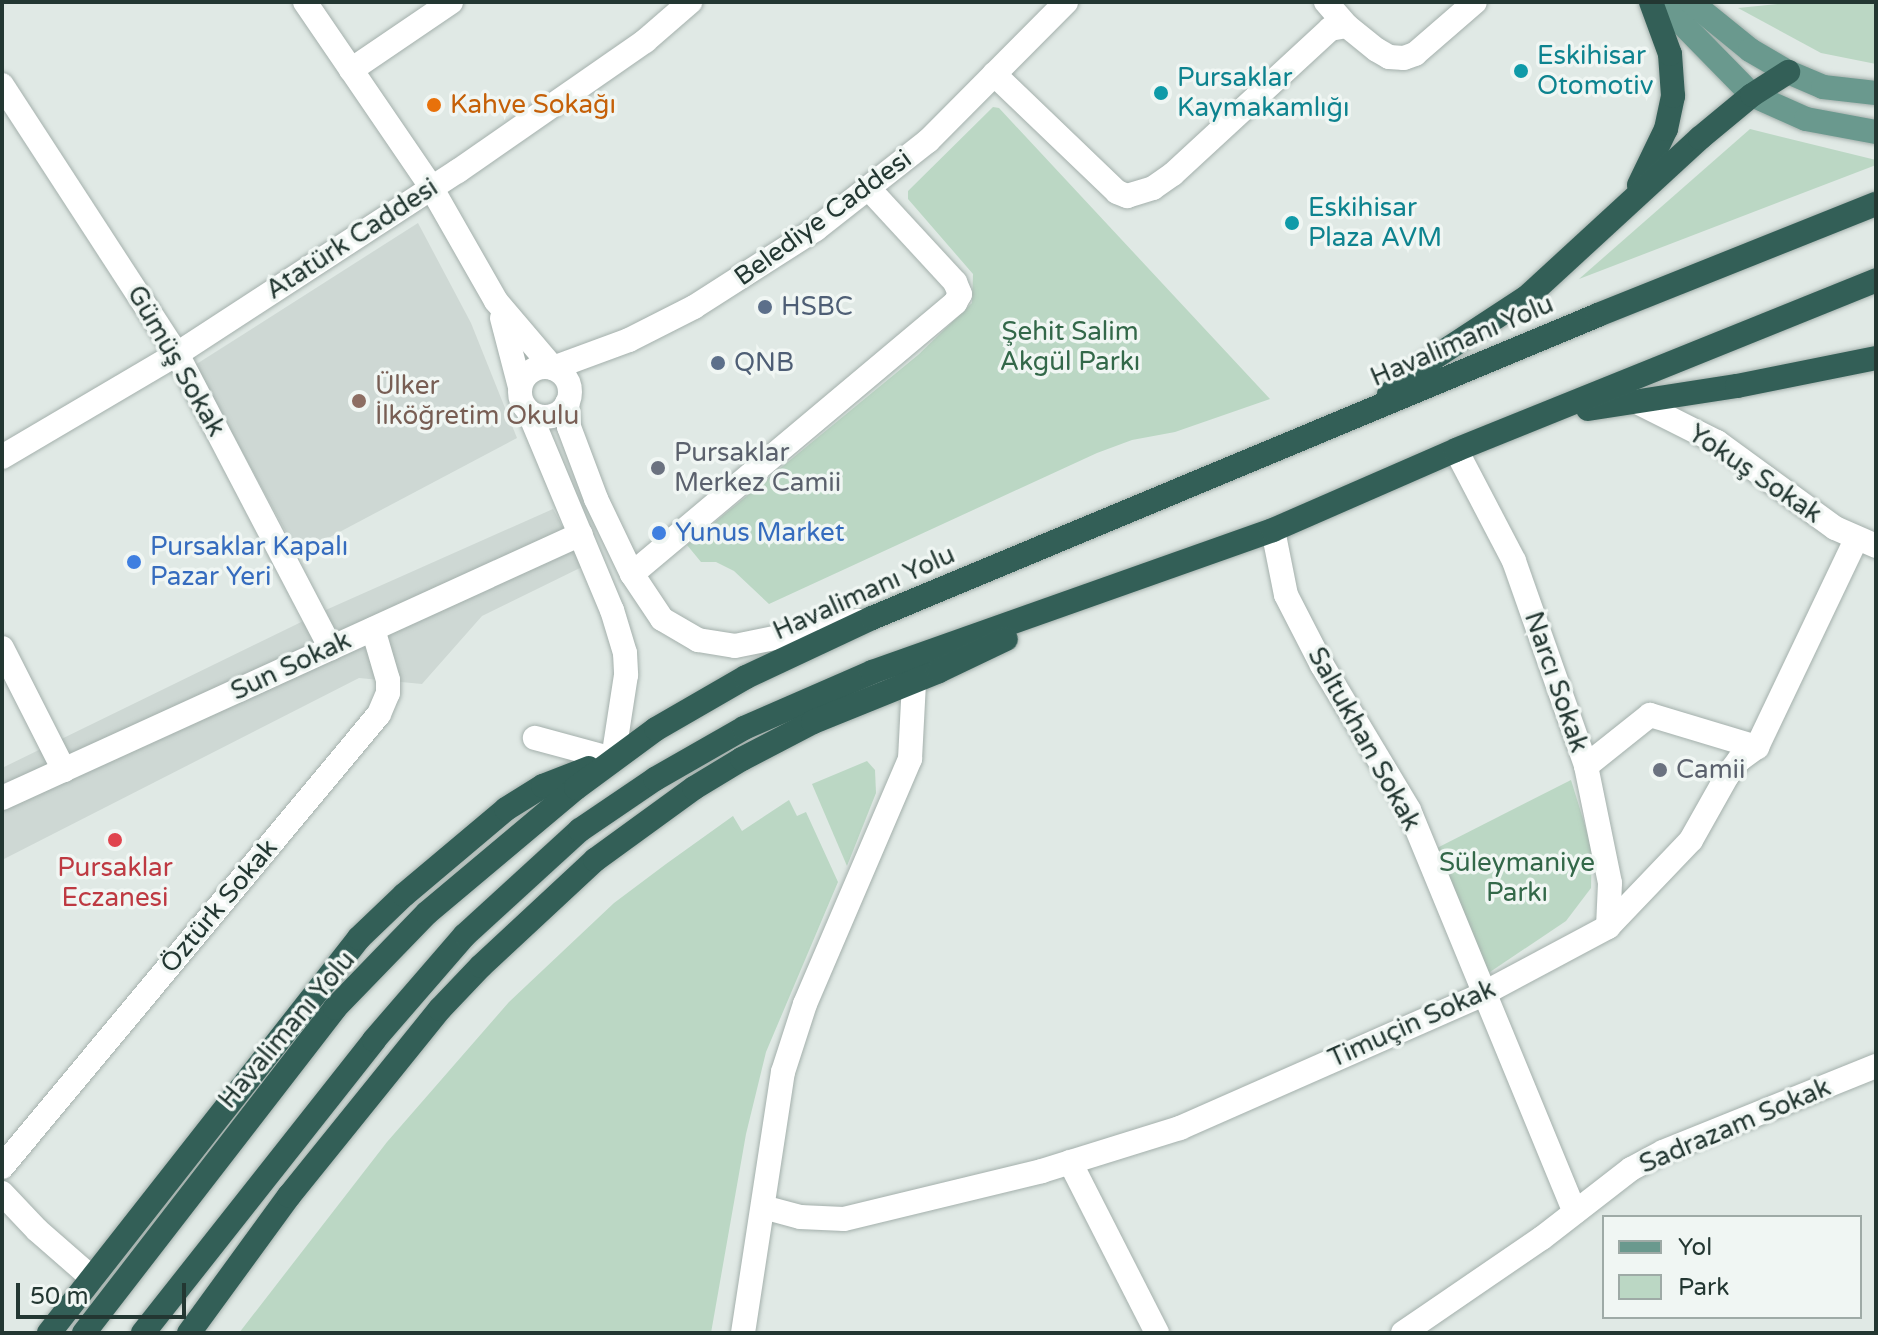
<!DOCTYPE html>
<html>
<head>
<meta charset="utf-8">
<style>
	body { margin:0 }
	#map { position:relative; width:1878px; height:1335px; overflow:hidden; background:#e0e9e5; font-family:"Varela Round",sans-serif }
	div>[style] { position:absolute }
	.built>* { inset:0; background:#ced8d4 }
	.green>* { inset:0; background:#bbd7c4 }
	.roads { filter:drop-shadow(0 0 2px #a4b0ac) drop-shadow(0 0 2px #a4b0ac) }
	.minor>* { height:24px; margin:-12px; padding:0 12px; transform-origin:12px; border-radius:12px; background:#fff }
	.minor>.ring { margin:-12px; padding:0; box-sizing:content-box; background:none; border:24px solid #fff; border-radius:50% }
	.major>* { height:24px; margin:-12px; padding:0 12px; transform-origin:12px; border-radius:12px; background:#6a998e }
	.highway>* { height:24px; margin:-12px; padding:0 12px; transform-origin:12px; border-radius:12px; background:#335f57 }
	.dots>* { width:22px; height:22px; translate:-50% -50%; box-sizing:border-box; border:4px solid #f0f6f3; border-radius:50% }
	span { translate:-50% -50%; white-space:nowrap; text-align:center; line-height:1.15; -webkit-text-stroke:7px #f0f6f3; paint-order:stroke }
	.culture-label { font-size:26px; color:#0d838f }
	.left { translate:0 -50%; text-align:left }
	.food-label { font-size:26px; color:#c56008 }
	.street-label { font-size:26px; color:#233732 }
	.service-label { font-size:26px; color:#4e5e75 }
	.park-label { font-size:26px; color:#336849 }
	.education-label { font-size:26px; color:#785e54 }
	.worship-label { font-size:26px; color:#5b616d }
	.shop-label { font-size:26px; color:#366cbe }
	.health-label { font-size:26px; color:#be3a42 }
	.frame { position:absolute; inset:0; border:4px solid #233732; pointer-events:none }
	.legend { position:absolute; left:1602px; top:1215px; width:260px; height:104px; box-sizing:border-box; background:#f0f6f3; border:2px solid #9eaaa6; margin:0; padding:10px 14px; list-style:none; font-size:24px; color:#233732 }
	.legend li { display:flex; align-items:center; gap:16px; height:40px }
	.legend b { width:40px; border:2px solid #9eaaa6 }
	.scale { position:absolute; left:16px; top:1283px; width:170px; height:36px; box-sizing:border-box; border:4px solid #233732; border-top:0; padding-left:10px; font-size:24px; line-height:28px; white-space:nowrap; color:#233732; -webkit-text-stroke:6px #f0f6f3; paint-order:stroke }
</style>
</head>
<body>
<div id="map">
	<div class="built">
		<i style="clip-path:polygon(418px 223px,471px 323px,517px 438px,298px 554px,195px 365px)"></i>
		<i style="clip-path:polygon(553px 509px,584px 566px,482px 616px,422px 684px,359px 678px,2px 860px,2px 768px,328px 609px)"></i>
	</div>
	<div class="green">
		<i style="clip-path:polygon(1798px 2px,1876px 2px,1876px 64px,1821px 53px,1738px 8px)"></i>
		<i style="clip-path:polygon(993px 107px,999px 108px,1270px 399px,1175px 432px,1132px 440px,1097px 453px,769px 604px,734px 571px,716px 562px,701px 562px,687px 545px,918px 355px,972px 303px,973px 274px,908px 199px,908px 191px)"></i>
		<i style="clip-path:polygon(1750px 129px,1876px 160px,1876px 165px,1579px 279px)"></i>
		<i style="clip-path:polygon(867px 761px,875px 770px,876px 793px,847px 866px,812px 784px)"></i>
		<i style="clip-path:polygon(1571px 780px,1592px 848px,1591px 888px,1566px 921px,1487px 974px,1437px 848px)"></i>
		<i style="clip-path:polygon(789px 800px,797px 816px,806px 812px,838px 882px,766px 1052px,746px 1134px,711px 1333px,239px 1333px,387px 1142px,509px 1002px,614px 903px,666px 864px,733px 816px,742px 831px)"></i>
	</div>
	<div class="roads">
		<div class="minor">
			<i style="left:305px;top:2px;width:224px;rotate:55.7deg"></i>
			<i style="left:431px;top:187px;width:131px;rotate:60.3deg"></i>
			<i style="left:496px;top:301px;width:88px;rotate:49.6deg"></i>
			<i style="left:553px;top:368px;width:81px;rotate:-20.2deg"></i>
			<i style="left:629px;top:340px;width:73px;rotate:-26.9deg"></i>
			<i style="left:694px;top:307px;width:145px;rotate:-32.6deg"></i>
			<i style="left:816px;top:229px;width:142px;rotate:-38.2deg"></i>
			<i style="left:928px;top:141px;width:196px;rotate:-45.2deg"></i>
			<i style="left:1326px;top:2px;width:32px;rotate:49deg"></i>
			<i style="left:351px;top:70px;width:121px;rotate:-34.2deg"></i>
			<i style="left:994px;top:74px;width:170px;rotate:43.8deg"></i>
			<i style="left:1117px;top:192px;width:11px;rotate:22deg"></i>
			<i style="left:1127px;top:196px;width:27px;rotate:-17deg"></i>
			<i style="left:1153px;top:188px;width:24px;rotate:-35deg"></i>
			<i style="left:1173px;top:174px;width:214px;rotate:-42.7deg"></i>
			<i style="left:1330px;top:29px;width:17px;rotate:-10deg"></i>
			<i style="left:1347px;top:26px;width:38px;rotate:39deg"></i>
			<i style="left:1377px;top:50px;width:14px;rotate:30deg"></i>
			<i style="left:1389px;top:57px;width:15px;rotate:4deg"></i>
			<i style="left:1404px;top:58px;width:12px;rotate:-20deg"></i>
			<i style="left:1415px;top:54px;width:79px;rotate:-40.9deg"></i>
			<i style="left:2px;top:85px;width:321px;rotate:57deg"></i>
			<i style="left:177px;top:354px;width:332px;rotate:62.4deg"></i>
			<i style="left:502px;top:318px;width:71px;rotate:75.4deg"></i>
			<i class="ring" style="left:520px;top:367px;width:26px;height:26px"></i>
			<i style="left:1635px;top:401px;width:92px;rotate:26.6deg"></i>
			<i style="left:1717px;top:442px;width:146px;rotate:36.1deg"></i>
			<i style="left:1835px;top:528px;width:45px;rotate:23.7deg"></i>
			<i style="left:567px;top:403px;width:24px;rotate:85deg"></i>
			<i style="left:569px;top:427px;width:77px;rotate:69.4deg"></i>
			<i style="left:596px;top:499px;width:83px;rotate:64.4deg"></i>
			<i style="left:632px;top:574px;width:54px;rotate:56.3deg"></i>
			<i style="left:662px;top:619px;width:42px;rotate:30.3deg"></i>
			<i style="left:698px;top:640px;width:37px;rotate:9deg"></i>
			<i style="left:735px;top:646px;width:126px;rotate:-11.5deg"></i>
			<i style="left:529px;top:412px;width:215px;rotate:67.3deg"></i>
			<i style="left:612px;top:610px;width:45px;rotate:73.2deg"></i>
			<i style="left:625px;top:653px;width:22px;rotate:87deg"></i>
			<i style="left:626px;top:675px;width:85px;rotate:98.8deg"></i>
			<i style="left:613px;top:759px;width:81px;rotate:-164.9deg"></i>
			<i style="left:1456px;top:450px;width:125px;rotate:62.4deg"></i>
			<i style="left:1514px;top:561px;width:217px;rotate:70.6deg"></i>
			<i style="left:1586px;top:766px;width:119px;rotate:78.4deg"></i>
			<i style="left:1610px;top:883px;width:44px;rotate:92.6deg"></i>
			<i style="left:2px;top:457px;width:203px;rotate:-30.5deg"></i>
			<i style="left:177px;top:354px;width:335px;rotate:-33.1deg"></i>
			<i style="left:458px;top:171px;width:228px;rotate:-34.8deg"></i>
			<i style="left:645px;top:41px;width:60px;rotate:-40.9deg"></i>
			<i style="left:1273px;top:530px;width:66px;rotate:78.7deg"></i>
			<i style="left:1286px;top:595px;width:79px;rotate:62.8deg"></i>
			<i style="left:1322px;top:665px;width:169px;rotate:59deg"></i>
			<i style="left:1409px;top:810px;width:435px;rotate:67.6deg"></i>
			<i style="left:632px;top:574px;width:422px;rotate:-40deg"></i>
			<i style="left:955px;top:303px;width:10px;rotate:-61deg"></i>
			<i style="left:960px;top:294px;width:13px;rotate:-113deg"></i>
			<i style="left:955px;top:282px;width:125px;rotate:-132.7deg"></i>
			<i style="left:2px;top:648px;width:137px;rotate:63.1deg"></i>
			<i style="left:1586px;top:766px;width:82px;rotate:-38.6deg"></i>
			<i style="left:1650px;top:715px;width:112px;rotate:16.7deg"></i>
			<i style="left:2px;top:798px;width:636px;rotate:-24.51deg"></i>
			<i style="left:1070px;top:1162px;width:192px;rotate:63deg"></i>
			<i style="left:2px;top:1167px;width:589px;rotate:-50.23deg"></i>
			<i style="left:379px;top:714px;width:23px;rotate:-67deg"></i>
			<i style="left:388px;top:693px;width:13px;rotate:-90deg"></i>
			<i style="left:388px;top:680px;width:53px;rotate:-106.4deg"></i>
			<i style="left:2px;top:1193px;width:51px;rotate:46.6deg"></i>
			<i style="left:37px;top:1230px;width:73px;rotate:41.1deg"></i>
			<i style="left:763px;top:1207px;width:38px;rotate:15deg"></i>
			<i style="left:800px;top:1217px;width:44px;rotate:2.6deg"></i>
			<i style="left:844px;top:1219px;width:204px;rotate:-13.6deg"></i>
			<i style="left:1042px;top:1171px;width:145px;rotate:-17.3deg"></i>
			<i style="left:1180px;top:1128px;width:325px;rotate:-23.8deg"></i>
			<i style="left:1477px;top:997px;width:149px;rotate:-28.1deg"></i>
			<i style="left:1608px;top:927px;width:120px;rotate:-46.3deg"></i>
			<i style="left:1691px;top:840px;width:73px;rotate:-60.6deg"></i>
			<i style="left:1727px;top:776px;width:20px;rotate:-53deg"></i>
			<i style="left:1739px;top:760px;width:22px;rotate:-36deg"></i>
			<i style="left:1757px;top:747px;width:230px;rotate:-64.5deg"></i>
			<i style="left:743px;top:1333px;width:264px;rotate:-81.3deg"></i>
			<i style="left:783px;top:1072px;width:71px;rotate:-72.1deg"></i>
			<i style="left:805px;top:1004px;width:267px;rotate:-66.8deg"></i>
			<i style="left:910px;top:759px;width:77px;rotate:-87deg"></i>
			<i style="left:1403px;top:1333px;width:168px;rotate:-34.4deg"></i>
			<i style="left:1542px;top:1238px;width:113px;rotate:-37.8deg"></i>
			<i style="left:1631px;top:1169px;width:36px;rotate:-28deg"></i>
			<i style="left:1663px;top:1152px;width:230px;rotate:-22deg"></i>
		</div>
		<div class="major">
			<i style="left:1661px;top:2px;width:130px;rotate:45.6deg"></i>
			<i style="left:1752px;top:95px;width:59px;rotate:24deg"></i>
			<i style="left:1806px;top:119px;width:71px;rotate:10.5deg"></i>
			<i style="left:1691px;top:2px;width:76px;rotate:39.1deg"></i>
			<i style="left:1750px;top:50px;width:44px;rotate:30.1deg"></i>
			<i style="left:1788px;top:72px;width:38px;rotate:23deg"></i>
			<i style="left:1823px;top:87px;width:53px;rotate:6.5deg"></i>
		</div>
		<div class="highway">
			<i style="left:1639px;top:185px;width:62px;rotate:-64.3deg"></i>
			<i style="left:1666px;top:129px;width:34px;rotate:-78deg"></i>
			<i style="left:1673px;top:96px;width:42px;rotate:-94.1deg"></i>
			<i style="left:1670px;top:54px;width:55px;rotate:-110.1deg"></i>
			<i style="left:1389px;top:394px;width:45px;rotate:-40.5deg"></i>
			<i style="left:1423px;top:365px;width:124px;rotate:-33.2deg"></i>
			<i style="left:1527px;top:297px;width:235px;rotate:-42.6deg"></i>
			<i style="left:1700px;top:138px;width:67px;rotate:-39.6deg"></i>
			<i style="left:1752px;top:95px;width:43px;rotate:-32.6deg"></i>
			<i style="left:1588px;top:409px;width:151px;rotate:-8.8deg"></i>
			<i style="left:1737px;top:386px;width:142px;rotate:-11.4deg"></i>
			<i style="left:49px;top:1333px;width:502px;rotate:-51.87deg"></i>
			<i style="left:359px;top:938px;width:62px;rotate:-43.7deg"></i>
			<i style="left:404px;top:895px;width:133px;rotate:-40.1deg"></i>
			<i style="left:506px;top:809px;width:44px;rotate:-31.9deg"></i>
			<i style="left:543px;top:786px;width:49px;rotate:-21.4deg"></i>
			<i style="left:84px;top:1333px;width:411px;rotate:-52.3deg"></i>
			<i style="left:335px;top:1008px;width:132px;rotate:-45.9deg"></i>
			<i style="left:427px;top:913px;width:194px;rotate:-40deg"></i>
			<i style="left:576px;top:788px;width:99px;rotate:-36.4deg"></i>
			<i style="left:656px;top:729px;width:104px;rotate:-30deg"></i>
			<i style="left:746px;top:677px;width:139px;rotate:-25.1deg"></i>
			<i style="left:872px;top:618px;width:787px;rotate:-22.65deg"></i>
			<i style="left:1598px;top:315px;width:299px;rotate:-21.8deg"></i>
			<i style="left:143px;top:1333px;width:373px;rotate:-51.7deg"></i>
			<i style="left:374px;top:1040px;width:139px;rotate:-49.1deg"></i>
			<i style="left:465px;top:935px;width:156px;rotate:-42.4deg"></i>
			<i style="left:580px;top:830px;width:91px;rotate:-34.2deg"></i>
			<i style="left:655px;top:779px;width:103px;rotate:-29.8deg"></i>
			<i style="left:744px;top:728px;width:140px;rotate:-23.6deg"></i>
			<i style="left:872px;top:672px;width:425px;rotate:-19.5deg"></i>
			<i style="left:1273px;top:530px;width:200px;rotate:-23.6deg"></i>
			<i style="left:1456px;top:450px;width:453px;rotate:-22deg"></i>
			<i style="left:189px;top:1333px;width:170px;rotate:-53.9deg"></i>
			<i style="left:289px;top:1196px;width:240px;rotate:-51.1deg"></i>
			<i style="left:440px;top:1009px;width:59px;rotate:-46.4deg"></i>
			<i style="left:481px;top:966px;width:156px;rotate:-42.9deg"></i>
			<i style="left:595px;top:860px;width:122px;rotate:-36deg"></i>
			<i style="left:694px;top:788px;width:56px;rotate:-31.1deg"></i>
			<i style="left:742px;top:759px;width:80px;rotate:-27.5deg"></i>
			<i style="left:813px;top:722px;width:136px;rotate:-22deg"></i>
			<i style="left:939px;top:671px;width:74px;rotate:-25.5deg"></i>
		</div>
	</div>
	<div class="dots">
		<i style="left:1521px;top:71px;background:#0f9aa8"></i>
		<i style="left:1161px;top:93px;background:#0f9aa8"></i>
		<i style="left:434px;top:105px;background:#e8710a"></i>
		<i style="left:1292px;top:223px;background:#0f9aa8"></i>
		<i style="left:765px;top:307px;background:#5c6f8a"></i>
		<i style="left:718px;top:363px;background:#5c6f8a"></i>
		<i style="left:359px;top:401px;background:#8d6e63"></i>
		<i style="left:658px;top:468px;background:#6b7280"></i>
		<i style="left:659px;top:533px;background:#3f7fe0"></i>
		<i style="left:134px;top:562px;background:#3f7fe0"></i>
		<i style="left:1660px;top:770px;background:#6b7280"></i>
		<i style="left:115px;top:840px;background:#e0444e"></i>
	</div>
	<div class="culture-label">
		<span class="left" style="left:1537px;top:71px">Eskihisar<br>Otomotiv</span>
		<span class="left" style="left:1177px;top:93px">Pursaklar<br>Kaymakamlığı</span>
		<span class="left" style="left:1308px;top:223px">Eskihisar<br>Plaza AVM</span>
	</div>
	<div class="food-label">
		<span class="left" style="left:450px;top:105px">Kahve Sokağı</span>
	</div>
	<div class="street-label">
		<span style="left:823px;top:218px;rotate:-36deg">Belediye Caddesi</span>
		<span style="left:352px;top:239px;rotate:-33deg">Atatürk Caddesi</span>
		<span style="left:1462px;top:341px;rotate:-23deg">Havalimanı Yolu</span>
		<span style="left:176px;top:361px;rotate:60deg">Gümüş Sokak</span>
		<span style="left:1755px;top:474px;rotate:34deg">Yokuş Sokak</span>
		<span style="left:864px;top:593px;rotate:-24deg">Havalimanı Yolu</span>
		<span style="left:291px;top:666px;rotate:-25deg">Sun Sokak</span>
		<span style="left:1556px;top:682px;rotate:71deg">Narcı Sokak</span>
		<span style="left:1364px;top:739px;rotate:61deg">Saltukhan Sokak</span>
		<span style="left:219px;top:906px;rotate:-50deg">Öztürk Sokak</span>
		<span style="left:1412px;top:1024px;rotate:-24deg">Timuçin Sokak</span>
		<span style="left:287px;top:1030px;rotate:-50deg">Havalimanı Yolu</span>
		<span style="left:1735px;top:1126px;rotate:-23deg">Sadrazam Sokak</span>
	</div>
	<div class="service-label">
		<span class="left" style="left:781px;top:307px">HSBC</span>
		<span class="left" style="left:734px;top:363px">QNB</span>
	</div>
	<div class="park-label">
		<span style="left:1070px;top:347px">Şehit Salim<br>Akgül Parkı</span>
		<span style="left:1517px;top:878px">Süleymaniye<br>Parkı</span>
	</div>
	<div class="education-label">
		<span class="left" style="left:375px;top:401px">Ülker<br>İlköğretim Okulu</span>
	</div>
	<div class="worship-label">
		<span class="left" style="left:674px;top:468px">Pursaklar<br>Merkez Camii</span>
		<span class="left" style="left:1676px;top:770px">Camii</span>
	</div>
	<div class="shop-label">
		<span class="left" style="left:675px;top:533px">Yunus Market</span>
		<span class="left" style="left:150px;top:562px">Pursaklar Kapalı<br>Pazar Yeri</span>
	</div>
	<div class="health-label">
		<span style="left:115px;top:883px">Pursaklar<br>Eczanesi</span>
	</div>
	<div class="frame"></div>
	<ul class="legend">
	<li><b style="height:10px;background:#6a998e"></b>Yol</li>
	<li><b style="height:22px;background:#bbd7c4"></b>Park</li>
	</ul>
	<div class="scale">50 m</div>
</div>
</body>
</html>
